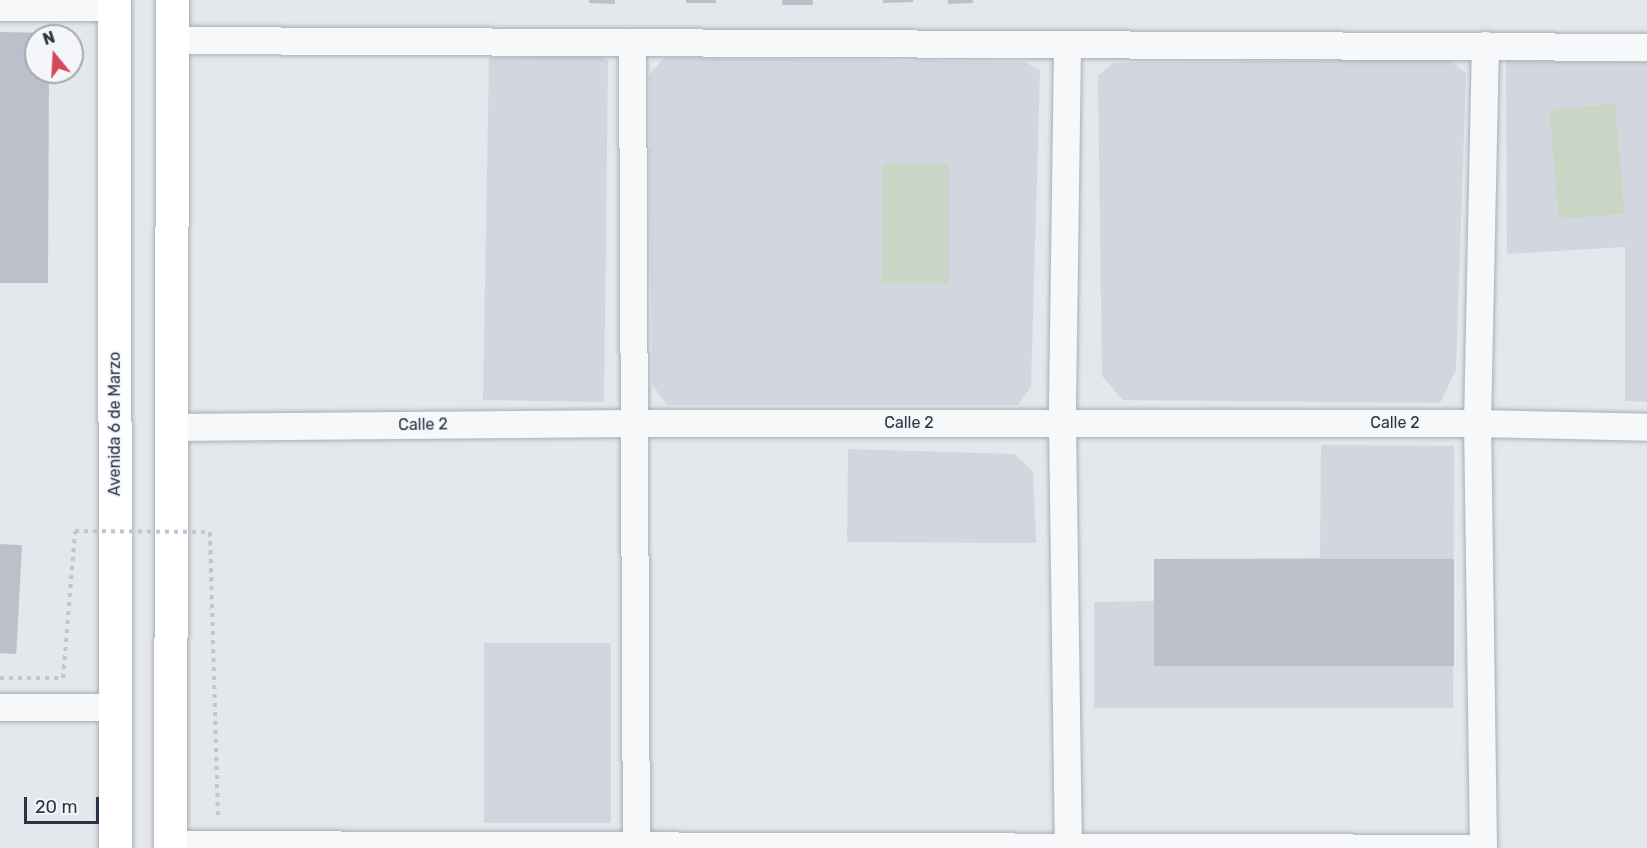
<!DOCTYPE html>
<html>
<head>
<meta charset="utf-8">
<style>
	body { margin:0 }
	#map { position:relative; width:1647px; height:848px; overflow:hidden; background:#e4e7ec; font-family:Rubik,sans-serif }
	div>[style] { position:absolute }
	.built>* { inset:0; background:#d2d6de; transform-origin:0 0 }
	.green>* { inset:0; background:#c9d6c5; transform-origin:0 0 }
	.building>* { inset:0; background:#bbc0ca; transform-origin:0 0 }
	.path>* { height:4px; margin-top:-2px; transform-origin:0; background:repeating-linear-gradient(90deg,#c2c5cb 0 4.5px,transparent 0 9px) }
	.roads { filter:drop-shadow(0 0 2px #a9aeb7) drop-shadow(0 0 2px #a9aeb7) }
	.minor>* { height:27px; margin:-13.5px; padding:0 13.5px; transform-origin:13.5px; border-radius:13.5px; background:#f7f8fa }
	.highway>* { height:33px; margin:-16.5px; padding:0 16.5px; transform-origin:16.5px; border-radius:16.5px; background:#fff }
	.path-bridge>* { height:4px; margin-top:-2px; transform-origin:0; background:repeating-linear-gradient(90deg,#c2c5cb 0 4.5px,transparent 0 9px) }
	span { translate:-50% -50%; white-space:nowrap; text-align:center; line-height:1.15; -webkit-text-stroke:4.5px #f4f6f9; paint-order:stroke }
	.street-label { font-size:16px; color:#2b3445 }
	.north { position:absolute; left:24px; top:24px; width:60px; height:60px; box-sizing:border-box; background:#f4f6f9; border:2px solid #a4a8b1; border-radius:50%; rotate:342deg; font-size:16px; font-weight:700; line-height:24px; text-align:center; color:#2b3445 }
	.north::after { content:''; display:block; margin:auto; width:21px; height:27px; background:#d1495b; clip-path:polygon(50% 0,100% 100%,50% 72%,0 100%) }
	.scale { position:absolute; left:24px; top:797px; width:75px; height:27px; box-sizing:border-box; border:3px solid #2b3445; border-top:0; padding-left:8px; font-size:18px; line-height:21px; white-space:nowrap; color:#2b3445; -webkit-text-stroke:4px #f4f6f9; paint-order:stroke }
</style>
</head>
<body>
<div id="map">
	<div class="built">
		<i style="clip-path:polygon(598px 55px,608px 61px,604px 402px,483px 400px,489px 58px)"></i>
		<i style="clip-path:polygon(664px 58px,1025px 62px,1040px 70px,1031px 387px,1018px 405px,667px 405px,652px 384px,649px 75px)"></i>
		<i style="clip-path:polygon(1448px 59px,1466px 73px,1456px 370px,1440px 403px,1123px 400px,1102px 376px,1098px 76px,1113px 63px)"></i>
		<i style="clip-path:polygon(1506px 61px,1647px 62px,1647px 402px,1625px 401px,1625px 247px,1507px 254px)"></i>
		<i style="clip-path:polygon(1321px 445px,1454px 446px,1453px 708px,1094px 708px,1094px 602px,1154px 601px,1154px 559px,1320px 558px)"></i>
		<i style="clip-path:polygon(848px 449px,1014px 454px,1033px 471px,1036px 543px,847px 542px)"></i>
		<i style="left:484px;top:643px;width:127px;height:180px"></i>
	</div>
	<div class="green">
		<i style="left:1615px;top:104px;width:110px;height:66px;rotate:85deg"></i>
		<i style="left:949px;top:164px;width:119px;height:67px;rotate:90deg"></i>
	</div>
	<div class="building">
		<i style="clip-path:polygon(589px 0,615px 0,615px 4px,589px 3px)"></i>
		<i style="left:686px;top:0;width:30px;height:3px"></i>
		<i style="left:782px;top:0;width:31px;height:5px"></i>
		<i style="clip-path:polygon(883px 0,913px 0,913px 2px,883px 3px)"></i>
		<i style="clip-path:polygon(948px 0,973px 0,973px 3px,948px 4px)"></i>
		<i style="clip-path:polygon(0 32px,47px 33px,47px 36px,36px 36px,36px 72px,49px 72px,48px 283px,0 283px)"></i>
		<i style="left:0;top:544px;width:22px;height:109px;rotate:3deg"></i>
		<i style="left:1154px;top:559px;width:300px;height:107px"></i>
	</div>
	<div class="path">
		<i style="left:210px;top:532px;width:288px;rotate:88.4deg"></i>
		<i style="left:0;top:678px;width:63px"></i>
		<i style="left:63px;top:678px;width:147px;rotate:-85.3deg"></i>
	</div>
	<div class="roads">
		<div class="minor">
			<i style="left:0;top:7px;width:114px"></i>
			<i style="left:172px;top:40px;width:1475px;rotate:0.27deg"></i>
			<i style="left:632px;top:42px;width:806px;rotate:89.72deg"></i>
			<i style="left:1067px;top:46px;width:378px;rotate:90.8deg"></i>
			<i style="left:1062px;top:424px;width:424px;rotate:89.2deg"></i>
			<i style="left:171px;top:427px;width:460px;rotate:-0.5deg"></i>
			<i style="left:631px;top:423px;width:846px"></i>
			<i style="left:1477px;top:423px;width:170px;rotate:1.3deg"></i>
			<i style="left:0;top:707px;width:115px"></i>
			<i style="left:170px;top:844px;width:1313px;rotate:0.17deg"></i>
			<i style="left:1483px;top:848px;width:425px;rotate:-90.8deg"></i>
			<i style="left:1477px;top:423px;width:378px;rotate:-88.8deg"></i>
		</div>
		<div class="highway">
			<i style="left:114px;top:0;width:848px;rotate:89.93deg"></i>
			<i style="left:170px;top:848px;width:848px;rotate:-89.86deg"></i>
		</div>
	</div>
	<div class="path-bridge">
		<i style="left:75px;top:531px;width:135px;rotate:0.4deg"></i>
	</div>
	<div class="street-label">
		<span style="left:909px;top:423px">Calle 2</span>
		<span style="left:1395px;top:423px">Calle 2</span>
		<span style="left:115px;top:424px;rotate:-90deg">Avenida 6 de Marzo</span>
		<span style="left:423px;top:425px;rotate:-1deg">Calle 2</span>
	</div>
	<div class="north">N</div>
	<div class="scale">20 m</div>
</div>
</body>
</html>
